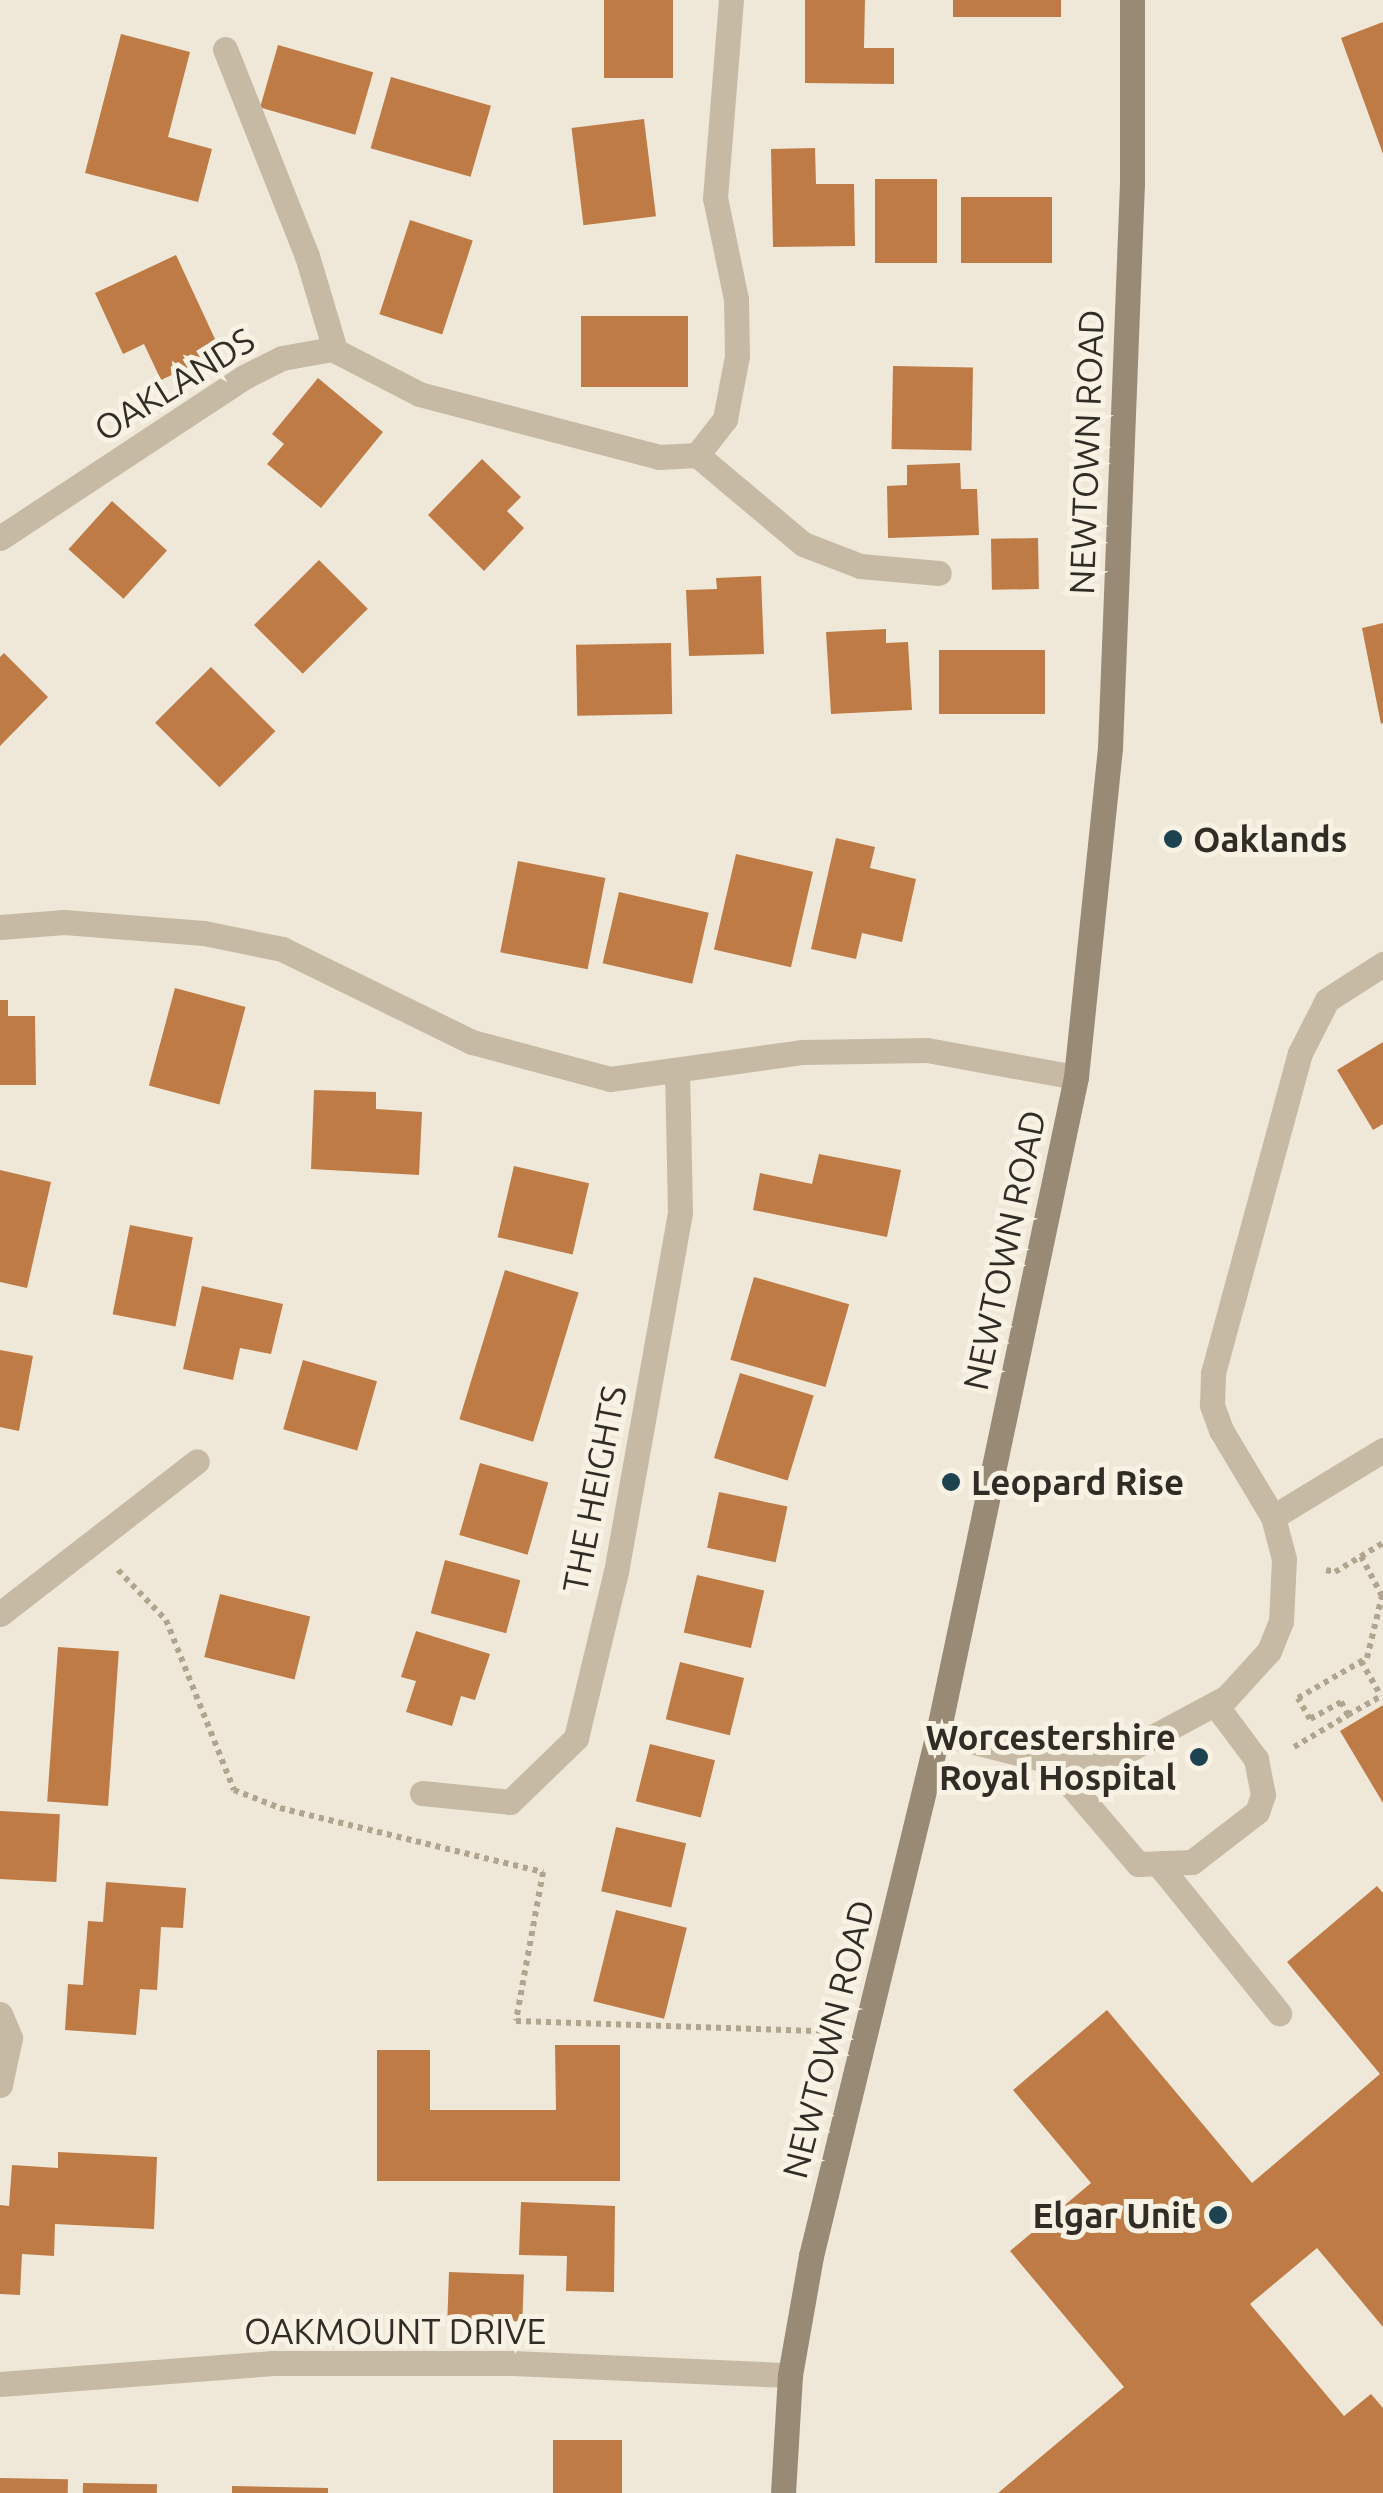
<!DOCTYPE html>
<html>
<head>
<meta charset="utf-8">
<style>
	body { margin:0 }
	#map { position:relative; width:1383px; height:2493px; overflow:hidden; background:#efe8d8; font-family:Ubuntu,sans-serif }
	div>[style] { position:absolute }
	.building>* { inset:0; background:#be7b46; transform-origin:0 0 }
	.path>* { height:6px; margin-top:-3px; transform-origin:0; background:repeating-linear-gradient(90deg,#b1a58f 0 5px,transparent 0 10px) }
	.service>* { height:25px; margin:-12.5px; padding:0 12.5px; transform-origin:12.5px; border-radius:12.5px; background:#c6baa5 }
	.minor>* { height:25px; margin:-12.5px; padding:0 12.5px; transform-origin:12.5px; border-radius:12.5px; background:#c6baa5 }
	.secondary>* { height:25px; margin:-12.5px; padding:0 12.5px; transform-origin:12.5px; border-radius:12.5px; background:#998a76 }
	.dots>* { width:28px; height:28px; translate:-50% -50%; box-sizing:border-box; border:5px solid #f7f2e3; border-radius:50% }
	span { translate:-50% -50%; white-space:nowrap; text-align:center; line-height:1.15; -webkit-text-stroke:10px #f7f2e3; paint-order:stroke }
	.street-label { font-size:35px; color:#322c26 }
	.poi-label { font-size:35px; color:#322c26; font-weight:700 }
	.left { translate:0 -50%; text-align:left }
	.right { translate:-100% -50%; text-align:right }
</style>
</head>
<body>
<div id="map">
	<div class="building">
		<i style="left:604px;top:0;width:69px;height:78px"></i>
		<i style="clip-path:polygon(805px 0,865px 0,864px 48px,894px 48px,894px 84px,805px 83px)"></i>
		<i style="left:953px;top:0;width:108px;height:17px"></i>
		<i style="clip-path:polygon(1383px 22px,1383px 154px,1341px 38px)"></i>
		<i style="clip-path:polygon(121px 34px,190px 52px,168px 137px,212px 149px,198px 202px,85px 173px)"></i>
		<i style="left:278px;top:45px;width:99px;height:65px;rotate:16deg"></i>
		<i style="left:391px;top:77px;width:104px;height:74px;rotate:16deg"></i>
		<i style="left:644px;top:119px;width:98px;height:73px;rotate:83deg"></i>
		<i style="clip-path:polygon(815px 148px,816px 184px,854px 184px,855px 246px,773px 247px,771px 149px)"></i>
		<i style="left:875px;top:179px;width:62px;height:84px"></i>
		<i style="left:961px;top:197px;width:91px;height:66px"></i>
		<i style="left:410px;top:220px;width:66px;height:99px;rotate:18deg"></i>
		<i style="clip-path:polygon(176px 255px,221px 352px,161px 380px,144px 344px,123px 354px,95px 293px)"></i>
		<i style="left:581px;top:316px;width:107px;height:71px"></i>
		<i style="left:893px;top:366px;width:80px;height:83px;rotate:1deg"></i>
		<i style="clip-path:polygon(318px 378px,383px 432px,321px 508px,267px 464px,284px 444px,272px 434px)"></i>
		<i style="clip-path:polygon(482px 459px,521px 497px,507px 511px,524px 528px,484px 571px,428px 515px)"></i>
		<i style="clip-path:polygon(960px 463px,961px 489px,977px 489px,979px 535px,888px 538px,887px 486px,907px 485px,907px 465px)"></i>
		<i style="left:112px;top:501px;width:74px;height:65px;rotate:42deg"></i>
		<i style="left:1038px;top:538px;width:51px;height:47px;rotate:89deg"></i>
		<i style="left:319px;top:560px;width:69px;height:92px;rotate:45deg"></i>
		<i style="clip-path:polygon(761px 576px,764px 654px,689px 656px,686px 590px,717px 589px,716px 578px)"></i>
		<i style="clip-path:polygon(1383px 623px,1383px 723px,1381px 724px,1362px 628px)"></i>
		<i style="clip-path:polygon(886px 629px,886px 643px,908px 642px,912px 710px,831px 714px,826px 632px)"></i>
		<i style="left:671px;top:643px;width:71px;height:95px;rotate:89deg"></i>
		<i style="left:939px;top:650px;width:106px;height:64px"></i>
		<i style="clip-path:polygon(4px 653px,48px 697px,0 746px,0 657px)"></i>
		<i style="left:211px;top:667px;width:91px;height:79px;rotate:45deg"></i>
		<i style="clip-path:polygon(836px 838px,875px 847px,870px 868px,916px 879px,902px 942px,862px 933px,856px 959px,811px 949px)"></i>
		<i style="left:736px;top:854px;width:79px;height:98px;rotate:13deg"></i>
		<i style="left:518px;top:861px;width:89px;height:93px;rotate:11deg"></i>
		<i style="left:619px;top:892px;width:92px;height:73px;rotate:13deg"></i>
		<i style="left:175px;top:988px;width:73px;height:101px;rotate:15deg"></i>
		<i style="clip-path:polygon(0 1000px,8px 1000px,8px 1016px,35px 1016px,36px 1085px,0 1085px)"></i>
		<i style="clip-path:polygon(1383px 1042px,1383px 1124px,1373px 1130px,1337px 1070px)"></i>
		<i style="clip-path:polygon(314px 1090px,376px 1092px,376px 1109px,422px 1112px,419px 1175px,311px 1169px)"></i>
		<i style="clip-path:polygon(819px 1154px,901px 1170px,887px 1237px,753px 1210px,760px 1173px,812px 1184px)"></i>
		<i style="left:514px;top:1166px;width:77px;height:73px;rotate:13deg"></i>
		<i style="clip-path:polygon(0 1170px,51px 1182px,27px 1288px,0 1282px)"></i>
		<i style="left:130px;top:1225px;width:64px;height:91px;rotate:11deg"></i>
		<i style="left:505px;top:1270px;width:77px;height:156px;rotate:17deg"></i>
		<i style="left:754px;top:1277px;width:99px;height:86px;rotate:16deg"></i>
		<i style="clip-path:polygon(202px 1286px,283px 1304px,271px 1354px,240px 1348px,233px 1380px,183px 1369px)"></i>
		<i style="clip-path:polygon(0 1350px,33px 1356px,19px 1431px,0 1427px)"></i>
		<i style="left:303px;top:1360px;width:77px;height:72px;rotate:16deg"></i>
		<i style="left:740px;top:1373px;width:77px;height:89px;rotate:17deg"></i>
		<i style="left:480px;top:1463px;width:71px;height:75px;rotate:16deg"></i>
		<i style="left:719px;top:1492px;width:70px;height:57px;rotate:12deg"></i>
		<i style="left:445px;top:1560px;width:78px;height:55px;rotate:15deg"></i>
		<i style="left:697px;top:1575px;width:69px;height:59px;rotate:13deg"></i>
		<i style="left:220px;top:1594px;width:93px;height:65px;rotate:14deg"></i>
		<i style="clip-path:polygon(416px 1631px,490px 1654px,475px 1700px,461px 1696px,452px 1726px,406px 1712px,416px 1681px,401px 1677px)"></i>
		<i style="left:58px;top:1647px;width:61px;height:155px;rotate:4deg"></i>
		<i style="left:680px;top:1662px;width:66px;height:59px;rotate:14deg"></i>
		<i style="clip-path:polygon(1383px 1705px,1383px 1803px,1340px 1731px)"></i>
		<i style="left:650px;top:1744px;width:67px;height:59px;rotate:14deg"></i>
		<i style="left:0;top:1811px;width:60px;height:68px;rotate:3deg"></i>
		<i style="left:616px;top:1827px;width:72px;height:66px;rotate:13deg"></i>
		<i style="clip-path:polygon(106px 1882px,186px 1888px,183px 1928px,161px 1927px,157px 1990px,140px 1989px,136px 2035px,65px 2030px,68px 1984px,83px 1985px,88px 1921px,103px 1922px)"></i>
		<i style="clip-path:polygon(1377px 1886px,1383px 1893px,1383px 2327px,1317px 2248px,1250px 2304px,1344px 2416px,1371px 2394px,1383px 2408px,1383px 2493px,998px 2493px,1124px 2387px,1010px 2251px,1091px 2183px,1013px 2090px,1107px 2010px,1252px 2183px,1380px 2074px,1287px 1962px)"></i>
		<i style="left:616px;top:1910px;width:73px;height:94px;rotate:14deg"></i>
		<i style="clip-path:polygon(555px 2045px,620px 2045px,620px 2181px,377px 2181px,377px 2050px,430px 2050px,430px 2110px,556px 2110px)"></i>
		<i style="clip-path:polygon(58px 2152px,157px 2157px,154px 2229px,55px 2224px,54px 2256px,22px 2254px,20px 2295px,0 2294px,0 2205px,9px 2206px,12px 2165px,58px 2168px)"></i>
		<i style="clip-path:polygon(521px 2202px,615px 2206px,614px 2292px,566px 2291px,567px 2256px,519px 2255px)"></i>
		<i style="left:449px;top:2272px;width:75px;height:47px;rotate:2deg"></i>
		<i style="left:622px;top:2440px;width:53px;height:69px;rotate:90deg"></i>
		<i style="left:0;top:2478px;width:68px;height:15px;rotate:1deg"></i>
		<i style="left:83px;top:2483px;width:74px;height:10px;rotate:1deg"></i>
		<i style="clip-path:polygon(232px 2486px,328px 2488px,328px 2493px,232px 2493px)"></i>
	</div>
	<div class="path">
		<i style="left:118px;top:1570px;width:69px;rotate:46.2deg"></i>
		<i style="left:166px;top:1620px;width:183px;rotate:68.2deg"></i>
		<i style="left:234px;top:1790px;width:49px;rotate:21.4deg"></i>
		<i style="left:280px;top:1808px;width:271px;rotate:13.7deg"></i>
		<i style="left:543px;top:1872px;width:151px;rotate:100.3deg"></i>
		<i style="left:516px;top:2021px;width:308px;rotate:1.9deg"></i>
		<i style="left:1326px;top:1570px;width:9px;rotate:13deg"></i>
		<i style="left:1335px;top:1572px;width:56px;rotate:-31.1deg"></i>
		<i style="left:1361px;top:1661px;width:40px;rotate:60.3deg"></i>
		<i style="left:1348px;top:1715px;width:40px;rotate:-29.7deg"></i>
		<i style="left:1294px;top:1747px;width:63px;rotate:-30.7deg"></i>
		<i style="left:1348px;top:1715px;width:15px;rotate:-118deg"></i>
		<i style="left:1341px;top:1702px;width:35px;rotate:151deg"></i>
		<i style="left:1310px;top:1719px;width:24px;rotate:-120deg"></i>
		<i style="left:1298px;top:1698px;width:80px;rotate:-30.1deg"></i>
		<i style="left:1367px;top:1658px;width:64px;rotate:-76.4deg"></i>
		<i style="left:1382px;top:1596px;width:45px;rotate:-117.7deg"></i>
	</div>
	<div class="service">
		<i style="left:225px;top:49px;width:223px;rotate:68.4deg"></i>
		<i style="left:307px;top:256px;width:98px;rotate:73.4deg"></i>
		<i style="left:697px;top:455px;width:138px;rotate:40deg"></i>
		<i style="left:803px;top:544px;width:61px;rotate:21.1deg"></i>
		<i style="left:860px;top:566px;width:79px;rotate:5.1deg"></i>
		<i style="left:1273px;top:1517px;width:129px;rotate:-31.3deg"></i>
		<i style="left:938px;top:1733px;width:115px;rotate:14deg"></i>
		<i style="left:1050px;top:1761px;width:47px;rotate:-3.7deg"></i>
		<i style="left:1097px;top:1758px;width:36px;rotate:-16deg"></i>
		<i style="left:1132px;top:1748px;width:108px;rotate:-28.2deg"></i>
		<i style="left:1227px;top:1697px;width:62px;rotate:-47.6deg"></i>
		<i style="left:1269px;top:1651px;width:31px;rotate:-68deg"></i>
		<i style="left:1281px;top:1622px;width:63px;rotate:-87.3deg"></i>
		<i style="left:1284px;top:1559px;width:43px;rotate:-104.7deg"></i>
		<i style="left:1273px;top:1517px;width:101px;rotate:-120.9deg"></i>
		<i style="left:1221px;top:1430px;width:27px;rotate:-110deg"></i>
		<i style="left:1212px;top:1405px;width:32px;rotate:-88deg"></i>
		<i style="left:1213px;top:1373px;width:332px;rotate:-74.8deg"></i>
		<i style="left:1300px;top:1053px;width:59px;rotate:-63deg"></i>
		<i style="left:1327px;top:1000px;width:67px;rotate:-32.7deg"></i>
		<i style="left:1050px;top:1761px;width:135px;rotate:49.5deg"></i>
		<i style="left:1138px;top:1864px;width:54px;rotate:-2.1deg"></i>
		<i style="left:1192px;top:1862px;width:82px;rotate:-37.6deg"></i>
		<i style="left:1257px;top:1812px;width:18px;rotate:-71deg"></i>
		<i style="left:1263px;top:1795px;width:37px;rotate:-101deg"></i>
		<i style="left:1256px;top:1759px;width:69px;rotate:-126.7deg"></i>
		<i style="left:1159px;top:1865px;width:191px;rotate:51deg"></i>
	</div>
	<div class="minor">
		<i style="left:0;top:538px;width:292px;rotate:-33.4deg"></i>
		<i style="left:244px;top:377px;width:42px;rotate:-26.6deg"></i>
		<i style="left:282px;top:358px;width:51px;rotate:-10.2deg"></i>
		<i style="left:332px;top:349px;width:98px;rotate:27.3deg"></i>
		<i style="left:419px;top:394px;width:248px;rotate:14.7deg"></i>
		<i style="left:659px;top:457px;width:38px;rotate:-3deg"></i>
		<i style="left:697px;top:455px;width:46px;rotate:-52.1deg"></i>
		<i style="left:725px;top:419px;width:64px;rotate:-79.2deg"></i>
		<i style="left:737px;top:356px;width:57px;rotate:-91deg"></i>
		<i style="left:736px;top:299px;width:103px;rotate:-101.7deg"></i>
		<i style="left:715px;top:198px;width:199px;rotate:-85.4deg"></i>
		<i style="left:0;top:927px;width:64px;rotate:-4.5deg"></i>
		<i style="left:64px;top:922px;width:140px;rotate:4.5deg"></i>
		<i style="left:204px;top:933px;width:80px;rotate:11.6deg"></i>
		<i style="left:282px;top:949px;width:212px;rotate:26.1deg"></i>
		<i style="left:472px;top:1042px;width:143px;rotate:15deg"></i>
		<i style="left:610px;top:1079px;width:195px;rotate:-8deg"></i>
		<i style="left:803px;top:1052px;width:124px;rotate:-0.9deg"></i>
		<i style="left:927px;top:1050px;width:151px;rotate:10.3deg"></i>
		<i style="left:0;top:1614px;width:249px;rotate:-37.8deg"></i>
		<i style="left:422px;top:1793px;width:88px;rotate:5.8deg"></i>
		<i style="left:510px;top:1802px;width:92px;rotate:-44.1deg"></i>
		<i style="left:576px;top:1738px;width:171px;rotate:-76.5deg"></i>
		<i style="left:616px;top:1572px;width:366px;rotate:-79.9deg"></i>
		<i style="left:680px;top:1212px;width:139px;rotate:-91.2deg"></i>
		<i style="left:0;top:2014px;width:26px;rotate:67deg"></i>
		<i style="left:10px;top:2038px;width:48px;rotate:102deg"></i>
		<i style="left:0;top:2384px;width:274px;rotate:-4.4deg"></i>
		<i style="left:273px;top:2363px;width:239px"></i>
		<i style="left:512px;top:2363px;width:278px;rotate:2.5deg"></i>
	</div>
	<div class="secondary">
		<i style="left:783px;top:2493px;width:118px;rotate:-86.6deg"></i>
		<i style="left:790px;top:2375px;width:121px;rotate:-80deg"></i>
		<i style="left:811px;top:2256px;width:538px;rotate:-76.35deg"></i>
		<i style="left:938px;top:1733px;width:670px;rotate:-78.12deg"></i>
		<i style="left:1076px;top:1077px;width:331px;rotate:-84.1deg"></i>
		<i style="left:1110px;top:748px;width:565px;rotate:-87.77deg"></i>
		<i style="left:1132px;top:183px;width:183px;rotate:-90deg"></i>
	</div>
	<div class="dots">
		<i style="left:1173px;top:839px;background:#1e4350"></i>
		<i style="left:951px;top:1482px;background:#1e4350"></i>
		<i style="left:1199px;top:1757px;background:#1e4350"></i>
		<i style="left:1218px;top:2215px;background:#1e4350"></i>
	</div>
	<div class="street-label">
		<span style="left:174px;top:384px;rotate:-32deg">OAKLANDS</span>
		<span style="left:1086px;top:452px;rotate:-88deg">NEWTOWN ROAD</span>
		<span style="left:1004px;top:1250px;rotate:-78deg">NEWTOWN ROAD</span>
		<span style="left:594px;top:1489px;rotate:-79deg">THE HEIGHTS</span>
		<span style="left:828px;top:2039px;rotate:-76deg">NEWTOWN ROAD</span>
		<span style="left:395px;top:2331px">OAKMOUNT DRIVE</span>
	</div>
	<div class="poi-label">
		<span class="left" style="left:1193px;top:839px">Oaklands</span>
		<span class="left" style="left:971px;top:1482px">Leopard Rise</span>
		<span class="right" style="left:1176px;top:1757px">Worcestershire<br>Royal Hospital</span>
		<span class="right" style="left:1196px;top:2215px">Elgar Unit</span>
	</div>
</div>
</body>
</html>
